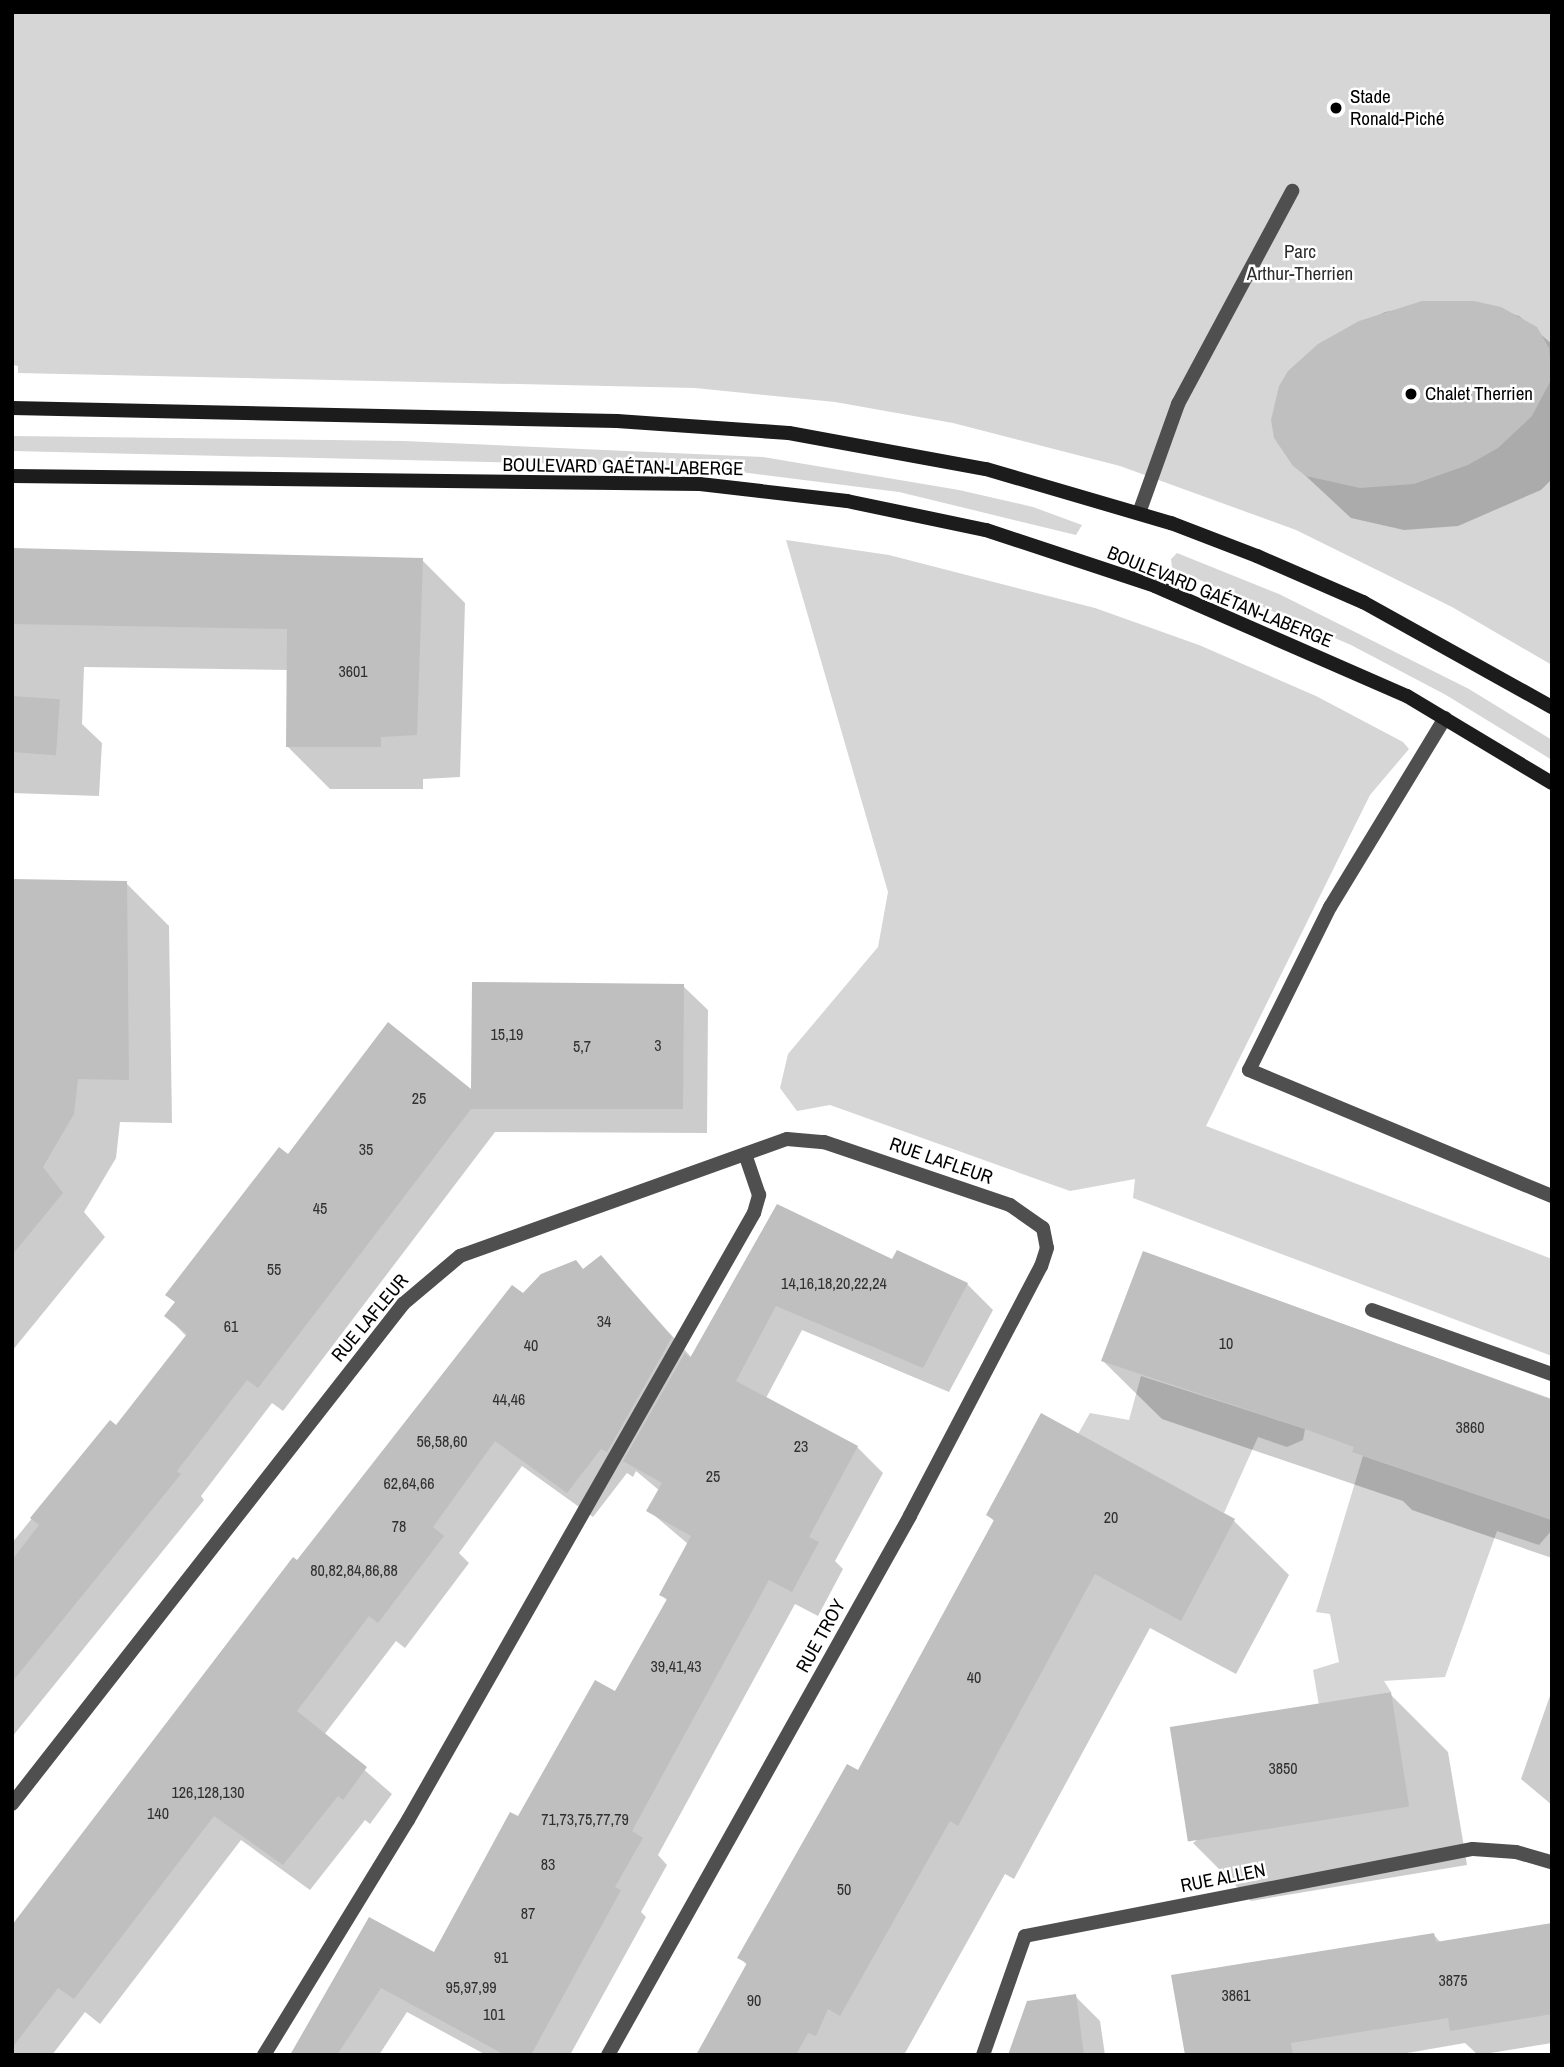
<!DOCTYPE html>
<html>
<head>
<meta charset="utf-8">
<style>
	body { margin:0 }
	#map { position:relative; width:1564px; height:2067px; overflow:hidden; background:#fff; font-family:"Archivo Narrow",sans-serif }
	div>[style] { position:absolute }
	.green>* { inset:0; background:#d6d6d6 }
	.shadow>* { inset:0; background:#0003 }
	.building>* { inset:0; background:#bfbfbf; transform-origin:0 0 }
	.service>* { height:14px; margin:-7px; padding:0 7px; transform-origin:7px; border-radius:7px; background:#4f4f4f }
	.minor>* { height:14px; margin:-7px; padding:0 7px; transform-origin:7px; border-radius:7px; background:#4f4f4f }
	.secondary>* { height:14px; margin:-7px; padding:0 7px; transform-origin:7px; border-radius:7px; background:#1c1c1c }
	.dots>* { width:19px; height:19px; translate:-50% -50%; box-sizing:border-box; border:4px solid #fff; border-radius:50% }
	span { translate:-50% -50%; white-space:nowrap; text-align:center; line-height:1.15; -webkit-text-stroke:5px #fff; paint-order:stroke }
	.number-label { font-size:16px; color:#303030 }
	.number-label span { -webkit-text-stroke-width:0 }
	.poi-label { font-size:19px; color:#000 }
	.left { translate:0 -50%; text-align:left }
	.park-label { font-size:19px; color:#2d2d2d }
	.street-label { font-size:19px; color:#000 }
	.frame { position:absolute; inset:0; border:14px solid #000; pointer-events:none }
</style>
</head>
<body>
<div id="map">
	<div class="green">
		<i style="clip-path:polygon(12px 12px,1552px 12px,1552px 665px,1452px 607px,1296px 530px,1120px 466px,953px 423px,835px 402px,695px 388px,18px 373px,18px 366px,12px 365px)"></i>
		<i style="clip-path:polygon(12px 436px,404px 441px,763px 457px,959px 490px,1033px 507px,1082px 525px,1076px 535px,899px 492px,701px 467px,12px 451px)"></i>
		<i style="clip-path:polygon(786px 540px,889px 555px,1095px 608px,1199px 645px,1316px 696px,1403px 742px,1409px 749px,1370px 795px,1206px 1126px,1552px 1259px,1552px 1356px,1133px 1198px,1135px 1179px,1070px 1191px,830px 1105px,797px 1111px,780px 1088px,788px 1054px,878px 947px,888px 892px)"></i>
		<i style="clip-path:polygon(1177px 553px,1279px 594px,1469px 689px,1552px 740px,1552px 760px,1446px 695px,1351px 645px,1172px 568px,1171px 559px)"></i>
		<i style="clip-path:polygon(1141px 1376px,1305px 1429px,1303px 1440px,1287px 1447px,1258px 1437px,1224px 1513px,1078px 1434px,1090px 1413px,1129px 1420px)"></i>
		<i style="clip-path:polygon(1363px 1456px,1552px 1520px,1552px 1530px,1539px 1545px,1497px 1531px,1445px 1677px,1384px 1681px,1391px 1692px,1319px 1705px,1313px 1670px,1339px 1662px,1330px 1614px,1316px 1612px)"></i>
	</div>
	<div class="shadow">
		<i style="clip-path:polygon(1452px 301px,1474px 302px,1519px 316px,1552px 344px,1552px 479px,1541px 490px,1458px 526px,1404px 530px,1351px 518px,1294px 465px,1319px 346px,1385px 312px)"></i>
		<i style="clip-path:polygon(12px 550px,422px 560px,465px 603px,460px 777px,423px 779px,423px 789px,330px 789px,287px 746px,289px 670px,84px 667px,82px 724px,102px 743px,99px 796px,12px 793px)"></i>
		<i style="clip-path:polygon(12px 880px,126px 883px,169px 926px,172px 1123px,120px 1122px,116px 1158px,84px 1212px,105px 1237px,12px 1351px)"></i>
		<i style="clip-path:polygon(683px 986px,708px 1010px,707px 1133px,495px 1132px,283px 1411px,272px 1403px,201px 1496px,204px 1500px,12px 1737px,12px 1543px,110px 1422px,116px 1427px,187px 1337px,167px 1316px,176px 1303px,168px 1295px,288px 1156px,473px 1093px)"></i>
		<i style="clip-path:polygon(777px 1206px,893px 1261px,967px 1284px,993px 1310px,949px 1392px,802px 1330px,766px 1398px,857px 1447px,883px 1473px,835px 1561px,843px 1569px,818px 1616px,795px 1604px,658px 1855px,667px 1865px,641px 1912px,646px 1917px,570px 2055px,486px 2055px,407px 2012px,379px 2055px,311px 2055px,369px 1919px,435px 1954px,519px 1818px,616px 1693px,668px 1601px,661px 1594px,688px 1544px,648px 1510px,660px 1491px,636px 1471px,633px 1477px,627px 1473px,593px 1517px,522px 1466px,459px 1553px,469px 1563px,405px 1648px,396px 1641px,324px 1735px,392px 1794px,370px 1824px,365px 1820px,310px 1890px,241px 1840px,100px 2024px,85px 2012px,52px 2055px,12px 2055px,12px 1928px,297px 1563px,523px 1295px,584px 1271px,601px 1257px,692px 1358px)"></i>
		<i style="clip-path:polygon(1144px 1253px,1552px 1399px,1552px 1558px,1412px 1510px,1403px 1501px,1162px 1419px,1103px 1361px)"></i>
		<i style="clip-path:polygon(1041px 1416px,1234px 1521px,1289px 1575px,1236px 1674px,1150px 1628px,1014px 1879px,1005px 1874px,904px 2055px,698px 2055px,748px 1966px,739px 1957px,858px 1773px,995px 1522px,988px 1515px)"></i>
		<i style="clip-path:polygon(1552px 1690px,1552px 1805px,1521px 1779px)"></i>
		<i style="clip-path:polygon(1390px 1694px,1448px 1752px,1467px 1865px,1251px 1901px,1193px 1843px)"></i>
		<i style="clip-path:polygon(1552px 1926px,1552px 2043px,1478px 2055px,1465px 2043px,1396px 2055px,1187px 2055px,1434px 1935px,1441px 1943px)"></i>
		<i style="clip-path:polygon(1075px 1996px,1100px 2021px,1105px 2055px,1010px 2055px)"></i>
	</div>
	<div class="building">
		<i style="clip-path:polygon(1422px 301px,1474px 301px,1501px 307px,1537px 327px,1549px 348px,1551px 366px,1550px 382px,1532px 416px,1498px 448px,1468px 465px,1414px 484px,1360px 488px,1306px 476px,1293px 466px,1274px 438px,1271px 420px,1279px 386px,1288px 371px,1318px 344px,1359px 321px)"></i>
		<i style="clip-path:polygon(12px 548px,423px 558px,417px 735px,381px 737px,381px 747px,286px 747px,287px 629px,12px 624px)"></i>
		<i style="left:12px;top:696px;width:48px;height:56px;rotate:4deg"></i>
		<i style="clip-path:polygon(12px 879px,127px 881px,129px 1080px,78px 1079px,74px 1114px,43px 1167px,63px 1193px,12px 1255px)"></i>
		<i style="clip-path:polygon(472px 982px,684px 984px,683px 1109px,471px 1109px,258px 1388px,247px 1380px,177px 1471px,181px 1474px,12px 1682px,12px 1560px,39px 1525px,30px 1518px,110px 1420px,116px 1425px,187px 1334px,164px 1316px,175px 1302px,165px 1295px,279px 1147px,288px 1154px,388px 1022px,471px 1089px)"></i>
		<i style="clip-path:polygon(777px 1204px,892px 1259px,897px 1250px,968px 1283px,923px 1368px,776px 1306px,736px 1381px,858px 1446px,809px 1537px,819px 1542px,792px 1592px,769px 1580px,632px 1831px,643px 1838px,615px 1887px,621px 1890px,531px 2055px,505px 2055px,381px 1988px,337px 2055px,290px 2055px,369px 1917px,434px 1952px,510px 1812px,518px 1816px,595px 1680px,615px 1691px,667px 1599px,659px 1595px,691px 1536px,646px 1511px,662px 1483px,623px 1461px,685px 1353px,690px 1358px)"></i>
		<i style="clip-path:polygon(1143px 1251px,1552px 1400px,1552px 1520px,1352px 1452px,1354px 1447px,1305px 1429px,1101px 1361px)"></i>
		<i style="clip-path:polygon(601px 1255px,672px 1337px,607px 1452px,601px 1449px,567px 1493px,495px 1441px,433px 1527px,444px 1536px,378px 1623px,369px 1616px,297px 1711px,367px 1767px,343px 1800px,338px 1796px,283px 1865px,214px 1816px,74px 1999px,58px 1988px,12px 2048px,12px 1925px,293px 1557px,297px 1560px,512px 1285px,523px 1293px,541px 1274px,576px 1260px,583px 1269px)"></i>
		<i style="clip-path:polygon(1041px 1413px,1235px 1519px,1181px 1621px,1095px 1574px,958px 1826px,950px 1821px,840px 2016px,828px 2009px,816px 2036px,808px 2033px,796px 2055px,696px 2055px,747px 1963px,737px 1958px,847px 1764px,858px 1770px,994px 1520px,986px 1515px)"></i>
		<i style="left:1391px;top:1692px;width:116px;height:224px;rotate:81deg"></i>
		<i style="clip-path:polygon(1552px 1923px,1552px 2014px,1450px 2031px,1448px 2018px,1291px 2043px,1293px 2055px,1185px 2055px,1171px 1975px,1434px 1933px,1436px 1942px)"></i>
		<i style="clip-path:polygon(1076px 1994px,1084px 2055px,1008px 2055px,1027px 2001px)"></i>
	</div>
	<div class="service">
		<i style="left:1139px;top:513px;width:116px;rotate:-70.3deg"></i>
		<i style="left:1178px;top:404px;width:242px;rotate:-61.8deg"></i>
		<i style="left:1445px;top:718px;width:221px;rotate:121.3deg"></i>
		<i style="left:1330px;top:907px;width:182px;rotate:116.4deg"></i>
		<i style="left:1249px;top:1070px;width:328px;rotate:22.6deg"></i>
		<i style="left:1372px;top:1310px;width:191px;rotate:19.6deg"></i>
		<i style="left:264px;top:2055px;width:276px;rotate:-58.5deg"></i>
		<i style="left:408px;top:1820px;width:699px;rotate:-60.32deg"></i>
		<i style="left:754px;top:1213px;width:19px;rotate:-74deg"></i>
		<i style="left:759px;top:1195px;width:43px;rotate:-108.9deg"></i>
		<i style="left:983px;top:2055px;width:126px;rotate:-70.6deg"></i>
	</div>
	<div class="minor">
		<i style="left:12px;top:1804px;width:635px;rotate:-51.97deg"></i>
		<i style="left:403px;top:1304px;width:75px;rotate:-40.1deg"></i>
		<i style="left:460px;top:1256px;width:347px;rotate:-19.7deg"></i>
		<i style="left:787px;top:1139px;width:37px;rotate:5deg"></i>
		<i style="left:824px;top:1142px;width:196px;rotate:18.7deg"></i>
		<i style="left:1010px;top:1205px;width:40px;rotate:34.9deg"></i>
		<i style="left:1043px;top:1228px;width:20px;rotate:79deg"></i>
		<i style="left:1047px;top:1248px;width:19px;rotate:108deg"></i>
		<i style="left:1041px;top:1266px;width:282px;rotate:117.7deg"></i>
		<i style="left:910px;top:1516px;width:618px;rotate:119.26deg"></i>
		<i style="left:1025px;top:1936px;width:456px;rotate:-11deg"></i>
		<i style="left:1473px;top:1849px;width:43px;rotate:4deg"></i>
		<i style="left:1516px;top:1852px;width:37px;rotate:16deg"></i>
	</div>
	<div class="secondary">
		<i style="left:12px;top:408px;width:605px;rotate:1.23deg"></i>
		<i style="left:617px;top:421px;width:172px;rotate:4deg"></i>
		<i style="left:789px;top:433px;width:200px;rotate:10.4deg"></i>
		<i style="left:986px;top:469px;width:193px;rotate:16.3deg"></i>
		<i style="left:1171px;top:523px;width:92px;rotate:21deg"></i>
		<i style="left:1257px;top:556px;width:116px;rotate:23.5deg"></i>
		<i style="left:1363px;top:602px;width:216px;rotate:29.1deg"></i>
		<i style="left:12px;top:476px;width:688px;rotate:0.67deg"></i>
		<i style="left:700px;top:484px;width:148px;rotate:6.6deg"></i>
		<i style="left:847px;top:501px;width:142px;rotate:11.8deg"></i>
		<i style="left:986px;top:530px;width:178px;rotate:18.3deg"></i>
		<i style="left:1155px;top:586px;width:275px;rotate:23.6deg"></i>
		<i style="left:1407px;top:696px;width:169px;rotate:31deg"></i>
	</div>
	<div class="dots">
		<i style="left:1336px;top:108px;background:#000"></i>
		<i style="left:1411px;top:394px;background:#000"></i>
	</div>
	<div class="number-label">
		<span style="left:353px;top:671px">3601</span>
		<span style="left:507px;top:1034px">15,19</span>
		<span style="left:658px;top:1045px">3</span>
		<span style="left:582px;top:1046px">5,7</span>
		<span style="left:419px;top:1098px">25</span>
		<span style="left:366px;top:1149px">35</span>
		<span style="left:320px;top:1208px">45</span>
		<span style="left:274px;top:1269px">55</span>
		<span style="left:834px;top:1283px">14,16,18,20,22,24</span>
		<span style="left:604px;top:1321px">34</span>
		<span style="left:231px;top:1326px">61</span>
		<span style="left:1226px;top:1343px">10</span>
		<span style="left:531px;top:1345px">40</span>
		<span style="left:509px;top:1399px">44,46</span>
		<span style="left:1470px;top:1427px">3860</span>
		<span style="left:442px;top:1441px">56,58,60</span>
		<span style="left:801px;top:1446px">23</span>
		<span style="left:713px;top:1476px">25</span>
		<span style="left:409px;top:1483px">62,64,66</span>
		<span style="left:1111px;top:1517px">20</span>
		<span style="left:399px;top:1526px">78</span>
		<span style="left:354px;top:1570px">80,82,84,86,88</span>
		<span style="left:676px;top:1666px">39,41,43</span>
		<span style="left:974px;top:1677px">40</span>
		<span style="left:1283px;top:1768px">3850</span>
		<span style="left:208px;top:1792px">126,128,130</span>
		<span style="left:158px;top:1813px">140</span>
		<span style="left:585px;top:1819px">71,73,75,77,79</span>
		<span style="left:548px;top:1864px">83</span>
		<span style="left:844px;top:1889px">50</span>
		<span style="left:528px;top:1913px">87</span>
		<span style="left:501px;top:1957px">91</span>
		<span style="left:1453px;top:1980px">3875</span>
		<span style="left:471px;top:1987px">95,97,99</span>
		<span style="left:1236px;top:1995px">3861</span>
		<span style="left:754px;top:2000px">90</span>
		<span style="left:494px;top:2014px">101</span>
	</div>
	<div class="poi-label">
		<span class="left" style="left:1350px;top:108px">Stade<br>Ronald-Piché</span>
		<span class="left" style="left:1425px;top:394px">Chalet Therrien</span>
	</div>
	<div class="park-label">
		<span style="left:1300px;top:263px">Parc<br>Arthur-Therrien</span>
	</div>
	<div class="street-label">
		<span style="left:623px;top:467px;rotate:1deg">BOULEVARD GAÉTAN-LABERGE</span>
		<span style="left:1220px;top:597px;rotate:22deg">BOULEVARD GAÉTAN-LABERGE</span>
		<span style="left:941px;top:1161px;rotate:19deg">RUE LAFLEUR</span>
		<span style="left:370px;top:1318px;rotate:-50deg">RUE LAFLEUR</span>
		<span style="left:821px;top:1636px;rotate:-61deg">RUE TROY</span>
		<span style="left:1223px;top:1878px;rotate:-11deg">RUE ALLEN</span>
	</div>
	<div class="frame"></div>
</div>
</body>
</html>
